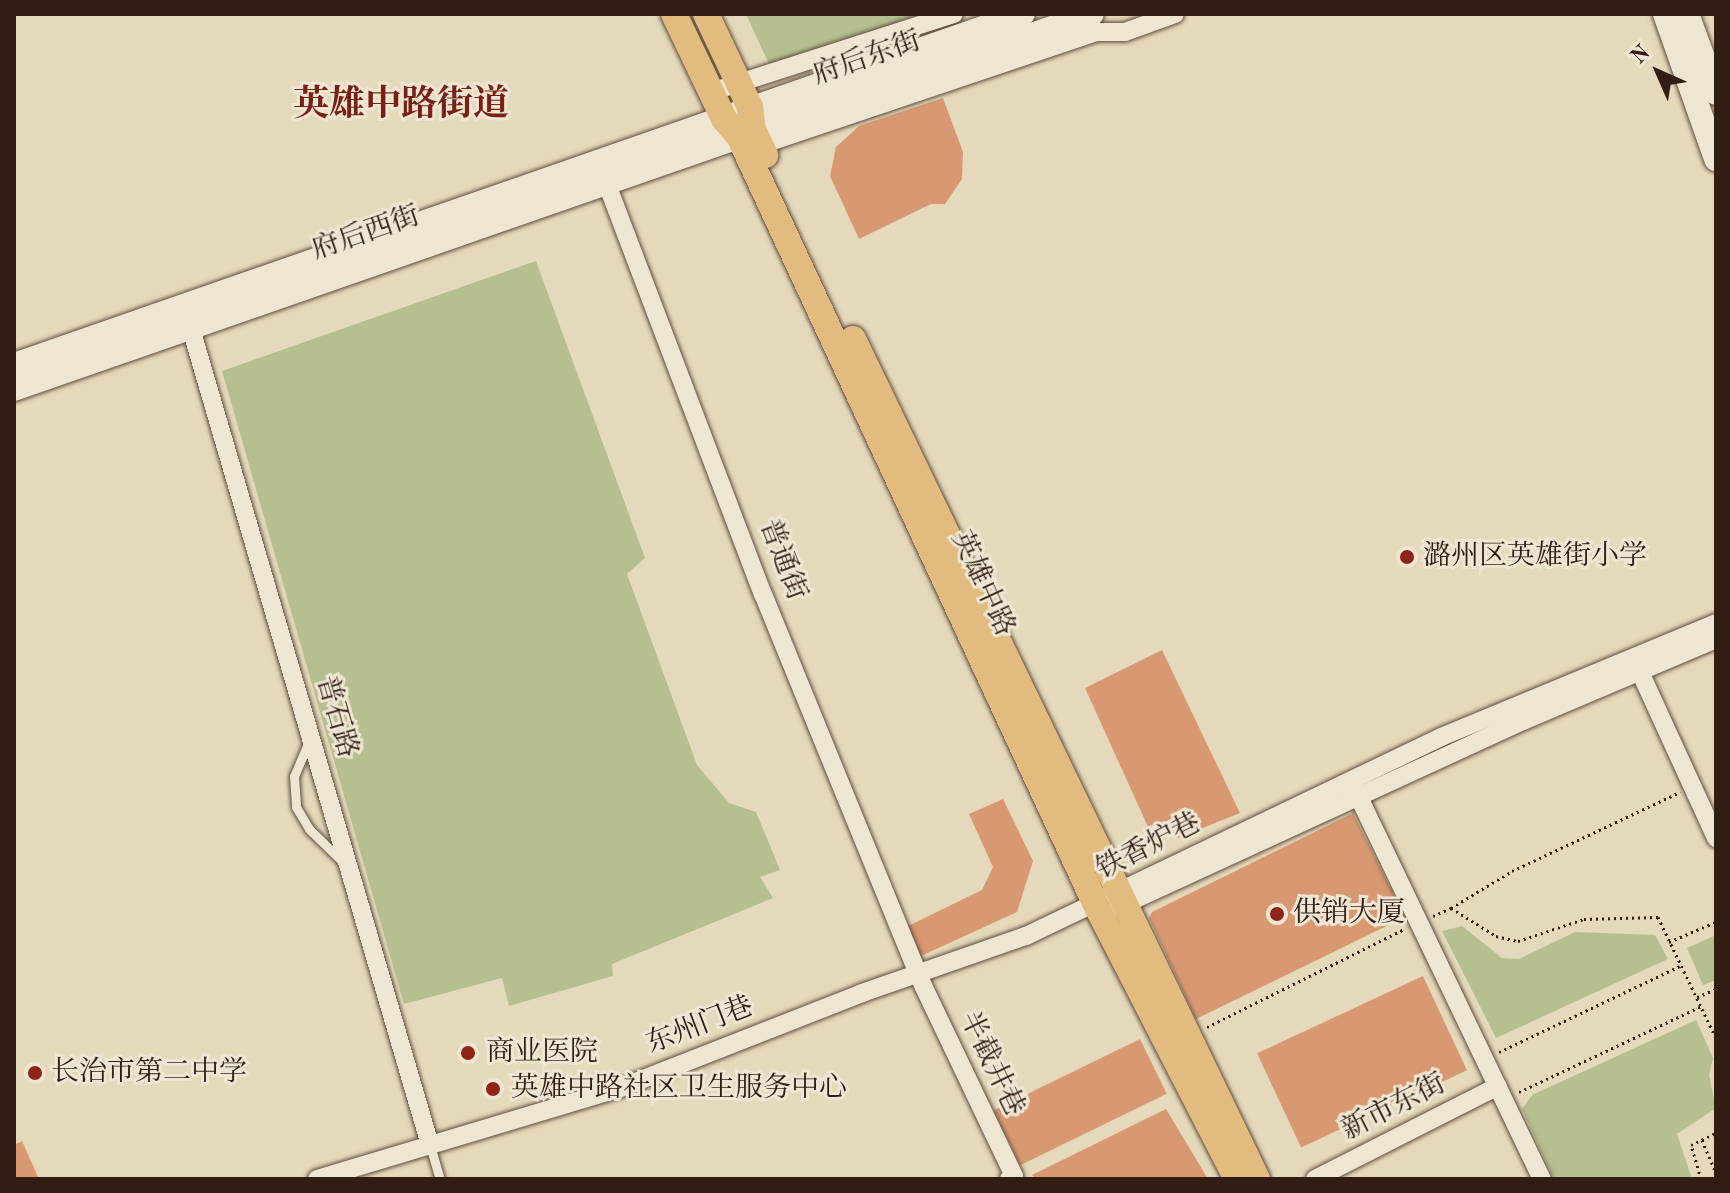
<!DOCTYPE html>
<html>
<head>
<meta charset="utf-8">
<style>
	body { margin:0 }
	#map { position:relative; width:1730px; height:1193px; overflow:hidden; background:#e5d9bb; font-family:"Old Standard TT","Noto Serif SC",serif }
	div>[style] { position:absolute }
	.green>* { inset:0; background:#b6bf90 }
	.building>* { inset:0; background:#d89972; transform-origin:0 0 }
	.path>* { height:3px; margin-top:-1.5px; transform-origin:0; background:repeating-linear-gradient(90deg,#321d14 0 2px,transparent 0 6px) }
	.roads { filter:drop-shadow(0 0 2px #5f4c3e) drop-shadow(0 0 2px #5f4c3e) }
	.service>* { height:9px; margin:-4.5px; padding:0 4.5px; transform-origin:4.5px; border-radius:4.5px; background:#eee6d3 }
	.minor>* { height:18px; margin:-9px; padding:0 9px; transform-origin:9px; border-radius:9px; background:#eee6d3 }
	.secondary>* { height:24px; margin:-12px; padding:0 12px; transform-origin:12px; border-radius:12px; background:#eee6d3 }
	.primary>* { height:26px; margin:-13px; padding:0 13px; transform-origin:13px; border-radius:13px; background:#e2bc7e }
	.dots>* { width:22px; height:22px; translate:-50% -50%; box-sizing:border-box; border:4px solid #eee6d3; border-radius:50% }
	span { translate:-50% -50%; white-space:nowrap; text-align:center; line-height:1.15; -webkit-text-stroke:6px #eee6d3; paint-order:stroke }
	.street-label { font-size:28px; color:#321d14 }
	.poi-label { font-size:28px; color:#321d14 }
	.left { translate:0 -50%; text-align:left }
	.district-label { font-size:36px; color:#7a1f14; font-weight:700 }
	.frame { position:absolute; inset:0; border:16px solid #321d14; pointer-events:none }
	.north { position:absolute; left:1618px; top:32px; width:80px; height:80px; -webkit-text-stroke:6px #eee6d3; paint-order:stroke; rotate:315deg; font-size:22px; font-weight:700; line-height:32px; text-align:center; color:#321d14 }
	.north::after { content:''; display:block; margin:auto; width:28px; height:36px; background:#321d14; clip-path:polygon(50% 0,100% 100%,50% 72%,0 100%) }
</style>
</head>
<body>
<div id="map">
	<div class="green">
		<i style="clip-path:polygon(746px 14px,931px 14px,769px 64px)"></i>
		<i style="clip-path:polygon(536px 261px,645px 558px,627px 574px,697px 765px,729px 803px,756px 812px,780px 870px,760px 877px,773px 898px,612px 964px,613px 976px,509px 1006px,502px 978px,404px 1004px,222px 371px)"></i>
		<i style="clip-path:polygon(1462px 926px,1502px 958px,1519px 959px,1575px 932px,1655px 935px,1668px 959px,1496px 1038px,1442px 931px)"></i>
		<i style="clip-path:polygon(1716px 935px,1716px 980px,1703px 985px,1687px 948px)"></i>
		<i style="clip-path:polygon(1696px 1020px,1713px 1058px,1709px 1075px,1716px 1108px,1677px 1134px,1692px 1179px,1554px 1179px,1522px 1109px,1532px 1095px)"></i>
	</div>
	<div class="building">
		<i style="clip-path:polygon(943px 98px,963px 152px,962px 179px,945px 204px,931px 204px,859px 239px,830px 176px,836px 147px,859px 126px)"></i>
		<i style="clip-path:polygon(1162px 650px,1240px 813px,1178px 838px,1149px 829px,1085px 688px)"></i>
		<i style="clip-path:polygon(1003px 799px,1033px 861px,1017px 912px,921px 956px,908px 926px,982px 890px,993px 867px,969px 814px)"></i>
		<i style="clip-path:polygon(1353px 813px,1405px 917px,1196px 1019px,1149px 918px,1152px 912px)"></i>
		<i style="left:1423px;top:976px;width:104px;height:183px;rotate:65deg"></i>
		<i style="left:1140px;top:1039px;width:61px;height:163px;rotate:64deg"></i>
		<i style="clip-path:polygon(1166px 1109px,1208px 1179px,1035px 1179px,1032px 1175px)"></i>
		<i style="clip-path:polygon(22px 1141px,39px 1179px,14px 1179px,14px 1145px)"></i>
	</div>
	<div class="path">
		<i style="left:1451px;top:908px;width:71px;rotate:-31.2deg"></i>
		<i style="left:1512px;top:871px;width:186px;rotate:-25.2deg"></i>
		<i style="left:1433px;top:916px;width:20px;rotate:-24deg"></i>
		<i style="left:1451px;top:908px;width:53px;rotate:31.9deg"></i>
		<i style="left:1496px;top:936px;width:23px;rotate:13deg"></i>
		<i style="left:1518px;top:941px;width:70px;rotate:-18.4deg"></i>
		<i style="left:1584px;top:919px;width:74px;rotate:-1.5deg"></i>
		<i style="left:1658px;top:917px;width:134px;rotate:64.4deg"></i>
		<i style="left:1669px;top:942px;width:51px;rotate:-23.1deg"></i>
		<i style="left:1697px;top:997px;width:21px;rotate:-23deg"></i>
		<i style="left:1207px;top:1027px;width:220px;rotate:-26.4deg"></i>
		<i style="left:1499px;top:1052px;width:200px;rotate:-25.4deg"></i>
		<i style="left:1519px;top:1092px;width:202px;rotate:-25.2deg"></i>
		<i style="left:1702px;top:1140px;width:36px;rotate:67deg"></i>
		<i style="left:1701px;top:1179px;width:35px;rotate:-106deg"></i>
		<i style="left:1691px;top:1145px;width:28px;rotate:-26deg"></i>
	</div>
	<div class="roads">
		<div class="service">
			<i style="left:309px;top:741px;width:38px;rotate:113deg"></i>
			<i style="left:294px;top:776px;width:31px;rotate:86deg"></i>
			<i style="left:296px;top:807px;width:26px;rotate:59deg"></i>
			<i style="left:309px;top:829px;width:46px;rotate:44.1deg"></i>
			<i style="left:430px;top:1145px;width:35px;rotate:74deg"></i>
		</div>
		<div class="minor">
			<i style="left:711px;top:92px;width:255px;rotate:-17.8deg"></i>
			<i style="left:761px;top:145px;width:354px;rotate:-18.6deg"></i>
			<i style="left:1096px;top:32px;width:29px"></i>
			<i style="left:1125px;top:32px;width:53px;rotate:-19.8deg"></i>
			<i style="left:602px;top:171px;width:453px;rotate:69.2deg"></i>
			<i style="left:763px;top:594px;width:414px;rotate:67.8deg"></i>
			<i style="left:919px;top:977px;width:221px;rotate:64.5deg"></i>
			<i style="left:1014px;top:1176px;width:6px;rotate:149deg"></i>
			<i style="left:187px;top:315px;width:865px;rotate:73.68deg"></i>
			<i style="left:1635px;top:661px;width:195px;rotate:65.4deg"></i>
			<i style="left:1354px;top:787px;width:435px;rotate:64.4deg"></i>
			<i style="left:1116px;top:908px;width:448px;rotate:-24.7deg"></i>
			<i style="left:1523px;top:721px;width:210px;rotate:-23deg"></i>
			<i style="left:317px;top:1179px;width:316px;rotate:-16.7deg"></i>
			<i style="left:620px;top:1088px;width:260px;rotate:-21.4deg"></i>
			<i style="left:862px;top:993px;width:174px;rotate:-19.2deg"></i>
			<i style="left:1026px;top:936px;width:460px;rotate:-25.6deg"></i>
			<i style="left:1441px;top:737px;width:298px;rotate:-22.5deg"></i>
			<i style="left:1315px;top:1179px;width:205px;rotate:-26.9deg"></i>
		</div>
		<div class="secondary">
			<i style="left:1665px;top:14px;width:154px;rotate:70.6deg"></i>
			<i style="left:1687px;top:14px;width:84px;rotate:69.8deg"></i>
			<i style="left:14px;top:365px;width:1068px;rotate:-19.18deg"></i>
			<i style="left:14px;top:389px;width:1141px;rotate:-19.18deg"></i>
		</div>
		<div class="primary">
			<i style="left:674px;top:14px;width:116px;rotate:64.5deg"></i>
			<i style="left:724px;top:119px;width:23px;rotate:49deg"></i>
			<i style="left:739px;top:136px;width:850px;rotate:65.09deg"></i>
			<i style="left:1097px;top:907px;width:306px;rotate:62.8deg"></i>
			<i style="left:706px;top:14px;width:103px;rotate:64.7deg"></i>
			<i style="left:750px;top:107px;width:23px;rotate:83deg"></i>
			<i style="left:753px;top:130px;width:28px;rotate:64deg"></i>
			<i style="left:853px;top:339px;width:932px;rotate:64.31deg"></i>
		</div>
	</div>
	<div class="dots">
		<i style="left:1407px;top:557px;background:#8f2418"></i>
		<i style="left:1277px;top:914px;background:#8f2418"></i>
		<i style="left:468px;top:1053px;background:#8f2418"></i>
		<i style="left:35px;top:1073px;background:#8f2418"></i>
		<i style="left:493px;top:1089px;background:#8f2418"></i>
	</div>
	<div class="street-label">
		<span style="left:867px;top:59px;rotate:-19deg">府后东街</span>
		<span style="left:366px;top:234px;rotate:-19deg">府后西街</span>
		<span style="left:782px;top:560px;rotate:69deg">普通街</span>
		<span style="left:982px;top:584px;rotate:65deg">英雄中路</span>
		<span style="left:336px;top:717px;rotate:74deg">普石路</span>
		<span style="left:1149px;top:847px;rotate:-27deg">铁香炉巷</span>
		<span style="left:700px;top:1026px;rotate:-21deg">东州门巷</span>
		<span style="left:991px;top:1064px;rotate:64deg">半截井巷</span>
		<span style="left:1394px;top:1108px;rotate:-27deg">新市东街</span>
	</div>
	<div class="poi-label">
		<span class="left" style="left:1423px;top:557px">潞州区英雄街小学</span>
		<span class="left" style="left:1293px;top:914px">供销大厦</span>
		<span class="left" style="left:486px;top:1053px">商业医院</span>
		<span class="left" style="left:51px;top:1073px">长治市第二中学</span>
		<span class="left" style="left:511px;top:1089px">英雄中路社区卫生服务中心</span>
	</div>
	<div class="district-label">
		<span style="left:401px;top:107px">英雄中路街道</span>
	</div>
	<div class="frame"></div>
	<div class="north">N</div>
</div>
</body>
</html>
